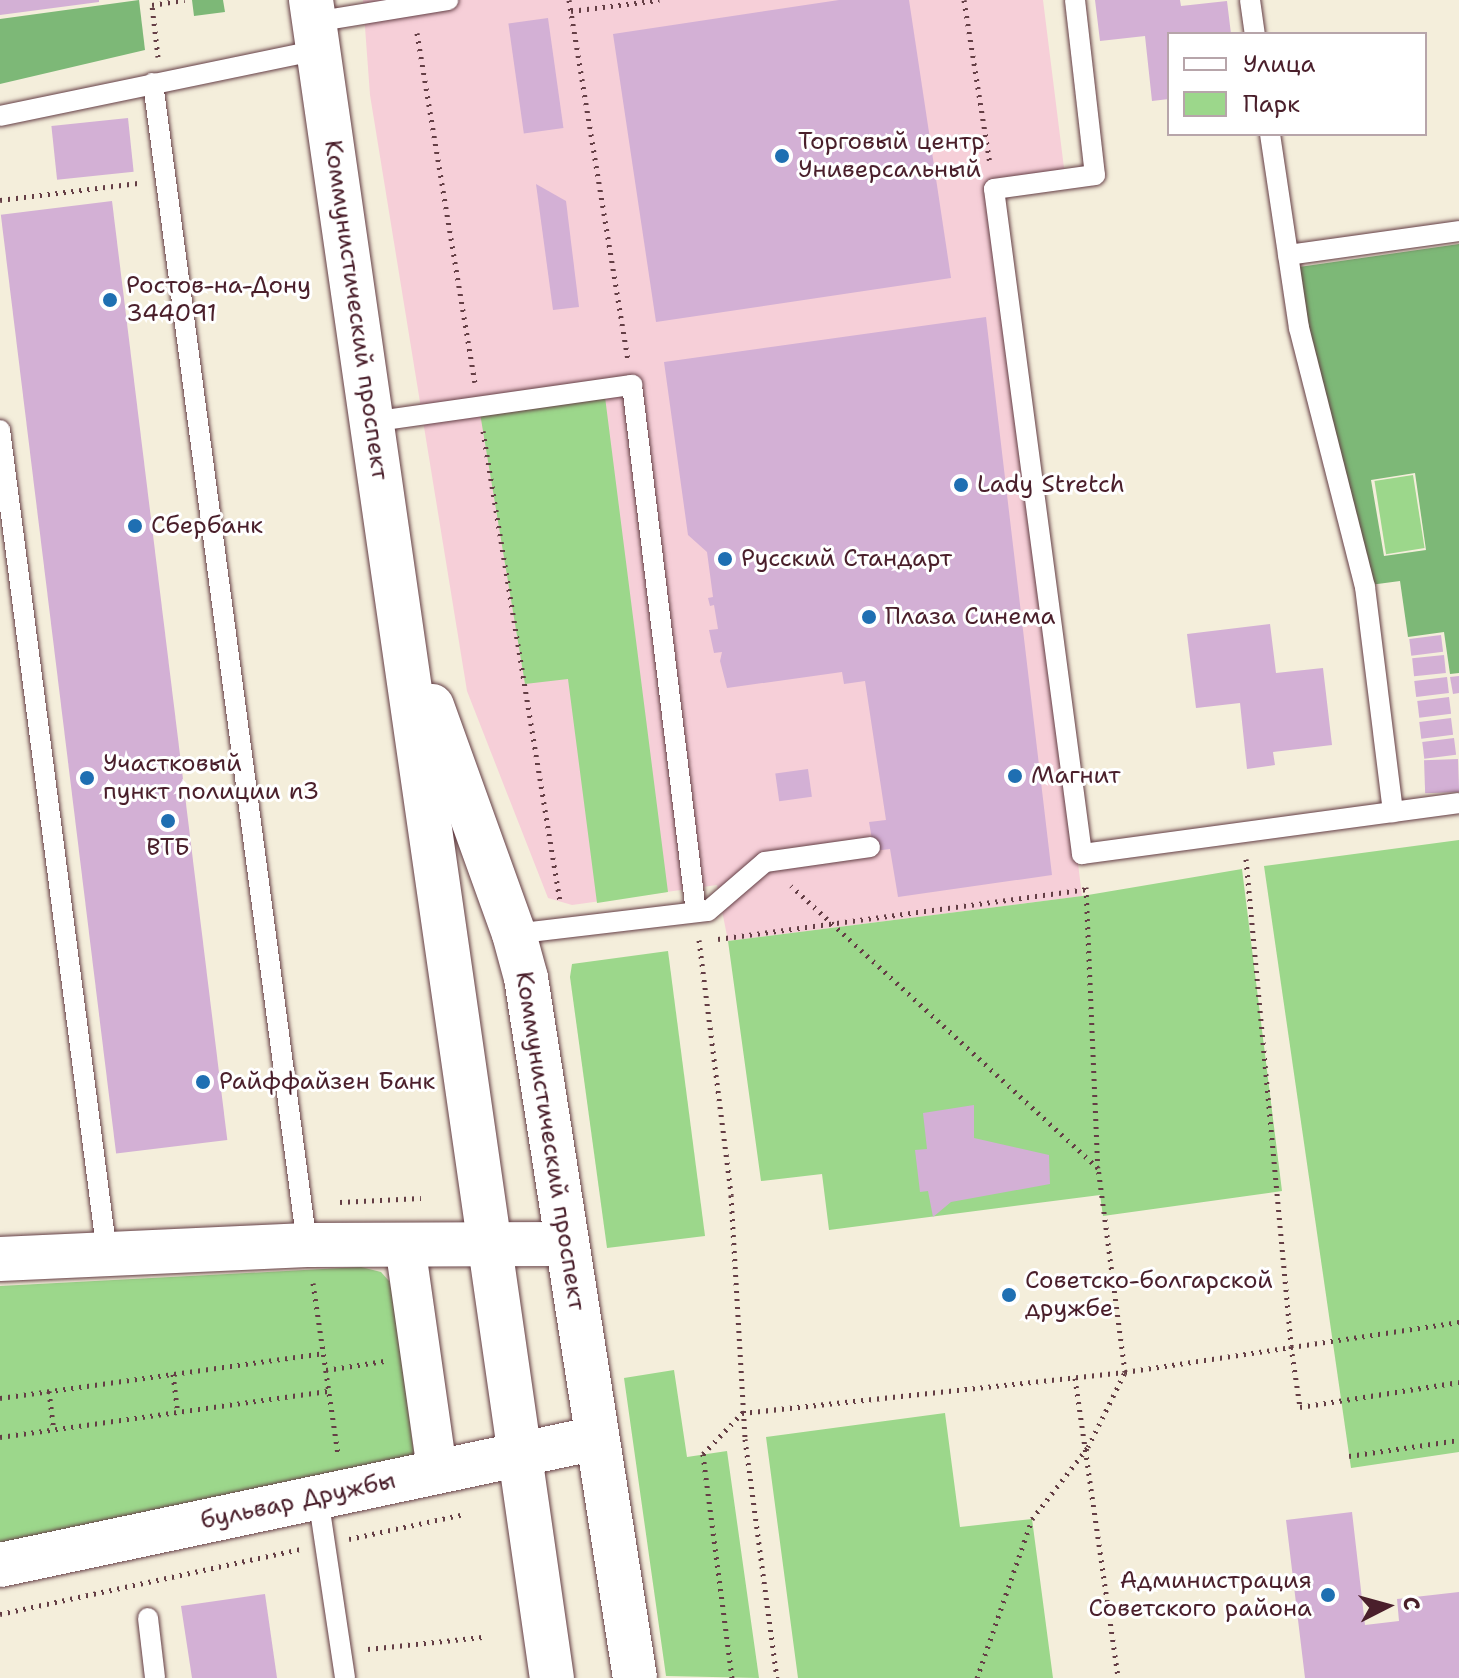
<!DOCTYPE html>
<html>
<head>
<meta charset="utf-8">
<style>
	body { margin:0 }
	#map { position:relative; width:1459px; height:1678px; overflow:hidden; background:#f4eedb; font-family:"Shantell Sans",sans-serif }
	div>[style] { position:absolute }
	.built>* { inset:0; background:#f6cfd8 }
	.green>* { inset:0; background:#9cd78b; transform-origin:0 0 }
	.forest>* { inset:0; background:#7db877 }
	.building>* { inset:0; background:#d3b0d5; transform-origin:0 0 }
	.path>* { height:5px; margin-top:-2.5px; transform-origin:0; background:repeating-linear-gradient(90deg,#643e45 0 2px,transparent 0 8px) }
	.roads { filter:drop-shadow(0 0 2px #643e45) drop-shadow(0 0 2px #643e45) }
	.lane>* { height:20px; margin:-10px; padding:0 10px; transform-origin:10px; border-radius:10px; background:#fff }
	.street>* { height:40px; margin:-20px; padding:0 20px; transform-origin:20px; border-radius:20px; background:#fff }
	.secondary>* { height:44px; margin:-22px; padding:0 22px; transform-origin:22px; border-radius:22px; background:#fff }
	.dots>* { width:22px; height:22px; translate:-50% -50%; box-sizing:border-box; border:4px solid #fff; border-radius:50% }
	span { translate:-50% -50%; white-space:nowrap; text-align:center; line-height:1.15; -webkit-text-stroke:6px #fff; paint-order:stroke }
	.poi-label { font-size:24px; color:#4a1f2b }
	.left { translate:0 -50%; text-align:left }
	.right { translate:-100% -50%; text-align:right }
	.street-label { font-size:24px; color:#4a1f2b }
	.legend { position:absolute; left:1167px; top:32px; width:260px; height:104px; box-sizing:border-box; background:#fff; border:2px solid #b7a5aa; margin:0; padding:10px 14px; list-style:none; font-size:24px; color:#4a1f2b }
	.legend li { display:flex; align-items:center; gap:16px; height:40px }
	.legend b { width:40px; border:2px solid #b7a5aa }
	.north { position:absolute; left:1347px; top:1566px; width:80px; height:80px; -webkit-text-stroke:6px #fff; paint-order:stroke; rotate:84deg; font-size:22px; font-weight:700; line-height:32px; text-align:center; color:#4a1f2b }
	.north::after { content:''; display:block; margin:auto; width:28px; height:36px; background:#4a1f2b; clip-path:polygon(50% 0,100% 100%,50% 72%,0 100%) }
</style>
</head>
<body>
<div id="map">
	<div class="built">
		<i style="clip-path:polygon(363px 0,1043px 0,1066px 184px,997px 196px,1082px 896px,728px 941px,717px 885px,572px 905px,548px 898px,467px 691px,370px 95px)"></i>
	</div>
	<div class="green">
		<i style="clip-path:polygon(604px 389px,668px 892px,597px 903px,568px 679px,525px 684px,479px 407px)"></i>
		<i style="left:1413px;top:475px;width:74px;height:39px;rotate:81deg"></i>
		<i style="clip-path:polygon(1459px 840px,1459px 1452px,1351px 1468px,1264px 866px)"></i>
		<i style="clip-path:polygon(1242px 869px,1282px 1191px,1103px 1216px,1100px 1195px,829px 1230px,822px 1174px,761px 1181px,728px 941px,1082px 896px)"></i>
		<i style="clip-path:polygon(668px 951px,705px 1236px,607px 1248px,570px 977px,572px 964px)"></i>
		<i style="clip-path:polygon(361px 1267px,381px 1272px,389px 1281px,394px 1298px,414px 1455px,0 1553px,0 1286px)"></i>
		<i style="clip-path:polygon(674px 1370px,687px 1457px,727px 1451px,759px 1678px,666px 1676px,624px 1378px)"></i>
		<i style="clip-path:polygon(945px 1413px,960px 1527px,1032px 1519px,1053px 1678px,798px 1678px,766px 1437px)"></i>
	</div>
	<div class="forest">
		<i style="clip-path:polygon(139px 0,145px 50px,0 84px,0 19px)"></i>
		<i style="clip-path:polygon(192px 0,223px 0,225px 12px,194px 16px)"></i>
		<i style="clip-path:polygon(evenodd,1459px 244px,1459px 673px,1450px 674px,1444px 632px,1408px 637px,1400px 581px,1370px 585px,1307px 326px,1299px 267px,1459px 244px,1415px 473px,1426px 550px,1384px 556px,1371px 480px,1415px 473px)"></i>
	</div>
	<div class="building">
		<i style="clip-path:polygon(0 0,99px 0,99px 2px,0 15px)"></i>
		<i style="clip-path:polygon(839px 0,909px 0,951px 278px,656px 322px,613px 34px)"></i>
		<i style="clip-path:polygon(1095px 0,1180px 0,1181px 6px,1227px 1px,1231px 34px,1169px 34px,1169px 99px,1152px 101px,1145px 36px,1100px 41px)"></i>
		<i style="left:548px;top:18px;width:111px;height:40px;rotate:82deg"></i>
		<i style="left:128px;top:118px;width:54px;height:77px;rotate:84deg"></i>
		<i style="clip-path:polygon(536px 184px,566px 201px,579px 307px,553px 310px)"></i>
		<i style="left:112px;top:201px;width:946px;height:112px;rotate:83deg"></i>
		<i style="clip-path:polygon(986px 317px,1052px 875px,898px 897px,890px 849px,874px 851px,869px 822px,886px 820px,865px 681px,844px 684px,842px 672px,727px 688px,720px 661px,722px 652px,714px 653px,709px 630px,718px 629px,714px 605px,710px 606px,708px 598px,713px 597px,707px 552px,688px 535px,664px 362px)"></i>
		<i style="clip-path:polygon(1270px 624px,1276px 673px,1323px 668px,1332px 745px,1273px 752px,1275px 765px,1247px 769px,1240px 703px,1196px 708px,1187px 634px)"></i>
		<i style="left:1441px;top:635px;width:17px;height:32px;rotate:83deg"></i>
		<i style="left:1444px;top:655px;width:18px;height:32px;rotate:84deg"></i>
		<i style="clip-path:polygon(1459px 676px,1459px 693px,1453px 694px,1450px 677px)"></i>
		<i style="left:1447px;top:677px;width:16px;height:33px;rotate:83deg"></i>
		<i style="left:1449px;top:697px;width:17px;height:32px;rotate:83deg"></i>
		<i style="left:1451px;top:718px;width:17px;height:32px;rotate:83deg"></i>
		<i style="left:1454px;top:738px;width:17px;height:32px;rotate:83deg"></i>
		<i style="left:1458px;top:759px;width:33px;height:34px;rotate:88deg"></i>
		<i style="left:808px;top:769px;width:28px;height:33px;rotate:82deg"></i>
		<i style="clip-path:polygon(974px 1105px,974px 1138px,1049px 1155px,1050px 1184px,951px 1202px,933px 1217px,928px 1191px,920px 1192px,915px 1150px,927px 1149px,923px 1113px)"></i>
		<i style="clip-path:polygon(1352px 1512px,1365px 1625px,1399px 1621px,1397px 1599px,1459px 1592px,1459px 1678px,1305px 1678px,1286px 1520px)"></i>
		<i style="clip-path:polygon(265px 1594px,277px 1678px,192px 1678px,181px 1606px)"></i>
	</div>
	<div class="path">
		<i style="left:569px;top:0;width:365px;rotate:80.7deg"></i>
		<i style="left:964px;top:0;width:167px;rotate:81deg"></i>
		<i style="left:571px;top:11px;width:89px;rotate:-7.1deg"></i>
		<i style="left:417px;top:33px;width:354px;rotate:80.6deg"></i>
		<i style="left:158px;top:57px;width:52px;rotate:-96.6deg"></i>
		<i style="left:152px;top:5px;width:33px;rotate:-9deg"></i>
		<i style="left:0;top:200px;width:139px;rotate:-7deg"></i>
		<i style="left:483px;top:431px;width:478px;rotate:80.7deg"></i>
		<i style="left:1246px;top:859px;width:489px;rotate:84.7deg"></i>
		<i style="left:1291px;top:1346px;width:62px;rotate:81.6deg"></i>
		<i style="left:1300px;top:1407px;width:161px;rotate:-8.9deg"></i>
		<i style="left:1086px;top:887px;width:281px;rotate:87.6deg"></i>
		<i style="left:718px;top:939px;width:371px;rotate:-7.7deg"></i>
		<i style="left:699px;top:940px;width:257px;rotate:82.8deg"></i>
		<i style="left:731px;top:1195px;width:244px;rotate:86.7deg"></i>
		<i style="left:745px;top:1439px;width:241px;rotate:82.4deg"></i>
		<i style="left:340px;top:1202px;width:81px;rotate:-2.8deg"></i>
		<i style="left:313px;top:1283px;width:174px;rotate:81.7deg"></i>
		<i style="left:326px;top:1370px;width:59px;rotate:-8.8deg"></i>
		<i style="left:173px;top:1374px;width:38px;rotate:83deg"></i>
		<i style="left:1075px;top:1378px;width:303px;rotate:81.8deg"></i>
		<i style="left:49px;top:1391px;width:39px;rotate:83deg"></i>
		<i style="left:0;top:1398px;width:326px;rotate:-7.9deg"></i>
		<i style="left:0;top:1437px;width:331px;rotate:-8deg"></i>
		<i style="left:1349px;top:1456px;width:111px;rotate:-8.3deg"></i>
		<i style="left:349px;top:1539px;width:119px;rotate:-12.2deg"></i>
		<i style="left:0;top:1614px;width:307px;rotate:-12.2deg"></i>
		<i style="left:368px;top:1649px;width:115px;rotate:-6deg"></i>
		<i style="left:732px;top:1678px;width:226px;rotate:-97.4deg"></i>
		<i style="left:703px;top:1454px;width:57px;rotate:-46.4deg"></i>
		<i style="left:742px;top:1413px;width:385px;rotate:-6.1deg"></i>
		<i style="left:1125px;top:1372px;width:206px;rotate:-97.5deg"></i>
		<i style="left:1098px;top:1168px;width:417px;rotate:-137.4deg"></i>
		<i style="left:977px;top:1678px;width:168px;rotate:-70.9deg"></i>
		<i style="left:1032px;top:1519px;width:91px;rotate:-52.1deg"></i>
		<i style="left:1088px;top:1447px;width:84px;rotate:-63.7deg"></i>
		<i style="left:1125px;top:1372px;width:338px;rotate:-8.5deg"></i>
	</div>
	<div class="roads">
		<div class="lane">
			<i style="left:1075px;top:0;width:176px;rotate:83.5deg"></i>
			<i style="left:1095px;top:175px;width:102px;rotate:172.1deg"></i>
			<i style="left:994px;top:189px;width:671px;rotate:82.46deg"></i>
			<i style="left:1082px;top:854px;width:380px;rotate:-7.7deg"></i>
			<i style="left:1250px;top:0;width:34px;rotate:82deg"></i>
			<i style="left:314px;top:22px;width:136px;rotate:-9.3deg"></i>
			<i style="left:153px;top:83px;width:1172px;rotate:82.45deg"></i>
			<i style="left:0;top:116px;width:325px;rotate:-11.7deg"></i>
			<i style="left:1270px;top:134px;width:196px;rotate:81.5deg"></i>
			<i style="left:1299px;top:328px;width:267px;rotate:75.7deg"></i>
			<i style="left:1365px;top:587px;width:227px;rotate:82.9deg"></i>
			<i style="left:1288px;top:255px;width:173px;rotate:-8deg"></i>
			<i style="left:371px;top:422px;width:264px;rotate:-8.1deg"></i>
			<i style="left:632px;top:385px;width:531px;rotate:83.08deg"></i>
			<i style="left:0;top:430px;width:831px;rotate:82.6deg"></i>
			<i style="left:514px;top:934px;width:195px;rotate:-6.8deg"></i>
			<i style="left:708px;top:911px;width:75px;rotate:-40.7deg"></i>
			<i style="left:765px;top:862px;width:106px;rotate:-8.1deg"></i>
			<i style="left:318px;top:1497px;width:183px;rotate:81.5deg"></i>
			<i style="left:148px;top:1618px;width:60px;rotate:83.3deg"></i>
		</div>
		<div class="street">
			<i style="left:405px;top:1245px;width:228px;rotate:81.9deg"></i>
		</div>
		<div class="secondary">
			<i style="left:311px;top:0;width:1695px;rotate:81.83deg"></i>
			<i style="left:432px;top:706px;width:242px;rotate:70.2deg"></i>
			<i style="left:514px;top:934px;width:46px;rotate:74.7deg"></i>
			<i style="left:526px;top:978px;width:708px;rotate:81.15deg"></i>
			<i style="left:0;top:1259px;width:307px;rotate:-2.6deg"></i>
			<i style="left:307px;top:1245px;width:260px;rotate:-0.2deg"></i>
			<i style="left:0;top:1565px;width:610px;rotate:-12.01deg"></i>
		</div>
	</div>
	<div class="dots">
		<i style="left:782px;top:156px;background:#1f6fb2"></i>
		<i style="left:110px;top:300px;background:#1f6fb2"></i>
		<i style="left:961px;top:485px;background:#1f6fb2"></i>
		<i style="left:135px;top:526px;background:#1f6fb2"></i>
		<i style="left:725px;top:559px;background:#1f6fb2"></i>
		<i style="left:869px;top:617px;background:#1f6fb2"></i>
		<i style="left:1015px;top:776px;background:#1f6fb2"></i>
		<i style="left:87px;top:778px;background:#1f6fb2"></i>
		<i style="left:168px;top:821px;background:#1f6fb2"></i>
		<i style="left:203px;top:1082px;background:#1f6fb2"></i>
		<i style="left:1009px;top:1295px;background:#1f6fb2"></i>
		<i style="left:1328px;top:1595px;background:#1f6fb2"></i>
	</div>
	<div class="poi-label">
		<span class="left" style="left:798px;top:156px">Торговый центр<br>Универсальный</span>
		<span class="left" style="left:126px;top:300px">Ростов-на-Дону<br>344091</span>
		<span class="left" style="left:977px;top:485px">Lady Stretch</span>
		<span class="left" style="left:151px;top:526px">Сбербанк</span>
		<span class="left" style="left:741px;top:559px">Русский Стандарт</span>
		<span class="left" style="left:885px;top:617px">Плаза Синема</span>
		<span class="left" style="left:103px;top:778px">Участковый<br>пункт полиции n3</span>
		<span class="left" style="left:1031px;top:776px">Магнит</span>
		<span style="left:168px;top:848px">ВТБ</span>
		<span class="left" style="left:219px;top:1082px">Райффайзен Банк</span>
		<span class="left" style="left:1025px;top:1295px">Советско-болгарской<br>дружбе</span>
		<span class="right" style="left:1312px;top:1595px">Администрация<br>Советского района</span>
	</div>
	<div class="street-label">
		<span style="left:356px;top:310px;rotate:82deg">Коммунистический проспект</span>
		<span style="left:550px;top:1141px;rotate:81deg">Коммунистический проспект</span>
		<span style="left:298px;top:1501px;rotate:-12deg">бульвар Дружбы</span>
	</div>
	<ul class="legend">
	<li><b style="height:10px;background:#fff"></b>Улица</li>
	<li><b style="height:22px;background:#9cd78b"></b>Парк</li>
	</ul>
	<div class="north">С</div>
</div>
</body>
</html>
